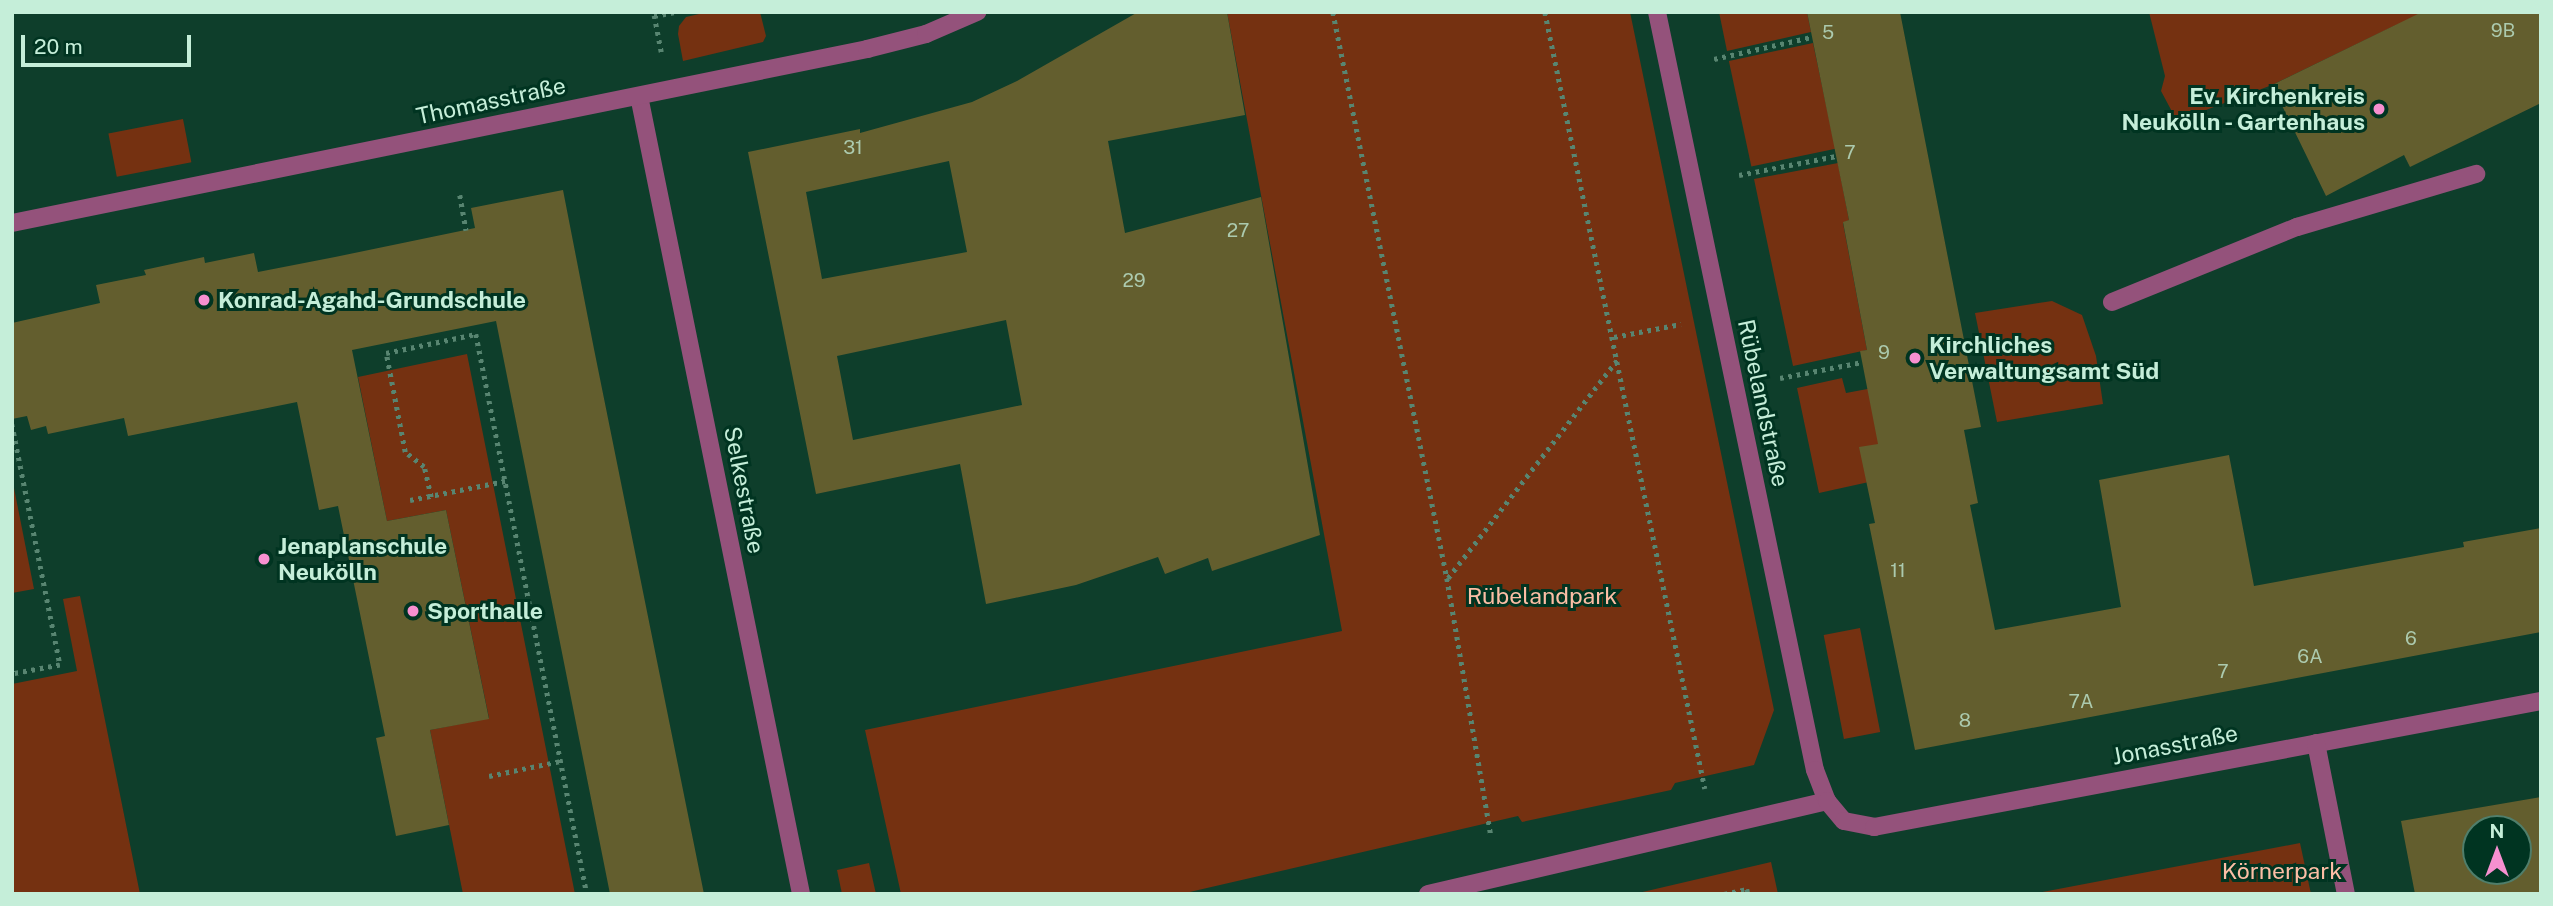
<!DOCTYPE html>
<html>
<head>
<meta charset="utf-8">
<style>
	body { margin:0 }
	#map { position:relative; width:2553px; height:906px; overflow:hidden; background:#0e3e2b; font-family:"Public Sans",sans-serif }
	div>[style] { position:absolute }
	.green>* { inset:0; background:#753111; transform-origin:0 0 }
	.building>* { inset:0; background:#635e2e }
	.path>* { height:4.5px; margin-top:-2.25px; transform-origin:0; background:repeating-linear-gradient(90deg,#588571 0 3.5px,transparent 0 8.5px) }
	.service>* { height:18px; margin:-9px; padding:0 9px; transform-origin:9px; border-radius:9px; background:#94527b }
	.minor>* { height:18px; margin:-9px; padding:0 9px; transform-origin:9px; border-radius:9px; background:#94527b }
	.dots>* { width:19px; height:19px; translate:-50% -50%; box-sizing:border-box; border:4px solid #003421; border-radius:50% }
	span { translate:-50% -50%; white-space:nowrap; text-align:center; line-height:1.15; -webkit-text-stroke:6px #003421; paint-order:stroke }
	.number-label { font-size:19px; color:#accaae }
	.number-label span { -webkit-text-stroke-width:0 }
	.poi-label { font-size:23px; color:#c5eed9; font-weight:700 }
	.right { translate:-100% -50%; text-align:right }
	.left { translate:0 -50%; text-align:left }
	.street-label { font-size:23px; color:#c5eed9 }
	.park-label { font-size:23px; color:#fcbea5 }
	.frame { position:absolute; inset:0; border:14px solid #c5eed9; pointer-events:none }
	.north { position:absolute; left:2462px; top:815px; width:70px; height:70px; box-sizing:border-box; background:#003421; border:2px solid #4f7e6b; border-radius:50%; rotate:0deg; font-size:19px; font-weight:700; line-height:28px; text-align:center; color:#c5eed9 }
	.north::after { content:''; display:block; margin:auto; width:24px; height:32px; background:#f690d0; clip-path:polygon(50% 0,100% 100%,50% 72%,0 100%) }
	.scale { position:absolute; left:21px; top:35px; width:170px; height:32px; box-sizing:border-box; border:4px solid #c5eed9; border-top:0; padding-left:9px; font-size:21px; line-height:24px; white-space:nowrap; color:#c5eed9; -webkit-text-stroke:5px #003421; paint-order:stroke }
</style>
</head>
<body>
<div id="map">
	<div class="green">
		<i style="clip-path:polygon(708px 12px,760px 12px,766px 36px,763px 42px,683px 61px,678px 34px,679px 26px,686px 17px)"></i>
		<i style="clip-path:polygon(1227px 12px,1630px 12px,1774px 710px,1754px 765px,1675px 783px,1671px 790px,1522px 822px,1518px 816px,1181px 894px,901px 894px,865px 730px,1342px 631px)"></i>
		<i style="clip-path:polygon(1719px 12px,1807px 12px,1811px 32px,1727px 51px)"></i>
		<i style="clip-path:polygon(2149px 12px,2430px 12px,2394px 26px,2272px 85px,2177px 121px,2161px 91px,2165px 76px)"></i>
		<i style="left:1813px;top:43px;width:108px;height:86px;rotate:78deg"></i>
		<i style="left:183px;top:119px;width:44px;height:76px;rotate:79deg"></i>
		<i style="clip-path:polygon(1838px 163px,1849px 220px,1843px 223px,1867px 350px,1793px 366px,1754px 179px)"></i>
		<i style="clip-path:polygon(2052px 301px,2082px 315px,2096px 356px,2103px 404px,1997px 422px,1975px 313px)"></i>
		<i style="clip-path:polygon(467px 354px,575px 894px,463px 894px,430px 730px,489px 718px,446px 510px,387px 521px,358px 377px)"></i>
		<i style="clip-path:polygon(1842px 378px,1846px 393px,1878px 387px,1878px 480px,1819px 493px,1797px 388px)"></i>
		<i style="clip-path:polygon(12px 478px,34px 589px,12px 593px)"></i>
		<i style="clip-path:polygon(80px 596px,140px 894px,12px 894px,12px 684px,77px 671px,63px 599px)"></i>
		<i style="left:1860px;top:628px;width:106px;height:37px;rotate:79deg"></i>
		<i style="clip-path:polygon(2300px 843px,2311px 894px,2032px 894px)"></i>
		<i style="clip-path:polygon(1771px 862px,1778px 894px,1634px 894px)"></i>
		<i style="clip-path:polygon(869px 863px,876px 894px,842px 894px,837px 870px)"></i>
	</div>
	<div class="building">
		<i style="clip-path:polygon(evenodd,1138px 12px,1227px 12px,1245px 115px,1108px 141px,1125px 233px,1261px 197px,1320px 535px,1212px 571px,1208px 558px,1165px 574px,1158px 557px,1076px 585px,986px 604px,960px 464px,816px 494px,748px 152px,860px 129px,860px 133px,972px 102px,1017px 81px,1138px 12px,949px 161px,967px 252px,822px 279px,806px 192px,949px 161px,1138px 12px,1006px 320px,1022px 405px,853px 440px,837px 356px,1006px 320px)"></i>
		<i style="clip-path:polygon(1807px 12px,1900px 12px,1981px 427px,1964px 430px,1978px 503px,1970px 505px,1995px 630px,2121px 607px,2099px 480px,2229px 455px,2254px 586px,2464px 547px,2463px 542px,2541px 528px,2541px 632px,1915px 750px,1869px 524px,1875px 523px,1859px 447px,1878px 444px,1860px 351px,1867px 350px,1843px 222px,1849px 220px)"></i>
		<i style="clip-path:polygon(2422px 12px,2541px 12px,2541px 103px,2410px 167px,2404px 155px,2326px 196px,2272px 85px)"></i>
		<i style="clip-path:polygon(563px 190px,594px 349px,704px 894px,610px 894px,496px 321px,352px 350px,387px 521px,446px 510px,489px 719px,430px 730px,449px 825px,396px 836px,376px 738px,385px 736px,338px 506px,319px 510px,297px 402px,128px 436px,124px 418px,48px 434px,46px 426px,31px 430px,27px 416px,12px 419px,12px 323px,100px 303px,96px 285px,146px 275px,144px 270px,204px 257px,205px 263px,254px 253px,258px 272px,335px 257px,475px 228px,471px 208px)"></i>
		<i style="clip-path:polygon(evenodd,2541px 797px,2541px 894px,2415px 894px,2401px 821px,2541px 797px,2476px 829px,2518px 829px,2518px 871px,2476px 871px,2476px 829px)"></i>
	</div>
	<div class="path">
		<i style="left:1333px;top:12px;width:577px;rotate:78.61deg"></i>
		<i style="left:1447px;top:578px;width:262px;rotate:80.3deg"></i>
		<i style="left:1545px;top:12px;width:793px;rotate:78.36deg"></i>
		<i style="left:661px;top:52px;width:37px;rotate:-101deg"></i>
		<i style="left:654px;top:16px;width:20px;rotate:-11deg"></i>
		<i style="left:1714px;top:59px;width:100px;rotate:-12.7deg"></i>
		<i style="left:1739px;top:175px;width:99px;rotate:-11.1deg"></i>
		<i style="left:460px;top:195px;width:36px;rotate:80deg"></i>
		<i style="left:1614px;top:337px;width:68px;rotate:-11deg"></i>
		<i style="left:1780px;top:378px;width:84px;rotate:-11deg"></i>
		<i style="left:12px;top:424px;width:246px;rotate:78.7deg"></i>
		<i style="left:60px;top:665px;width:49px;rotate:169.4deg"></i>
		<i style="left:431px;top:497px;width:31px;rotate:-103deg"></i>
		<i style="left:424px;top:467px;width:24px;rotate:-142deg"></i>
		<i style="left:405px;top:452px;width:101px;rotate:-100.9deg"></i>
		<i style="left:386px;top:353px;width:92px;rotate:-11.9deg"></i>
		<i style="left:476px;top:334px;width:571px;rotate:78.79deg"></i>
		<i style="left:410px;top:500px;width:97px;rotate:-11.3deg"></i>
		<i style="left:1448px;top:578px;width:277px;rotate:-52.2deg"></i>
		<i style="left:489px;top:776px;width:74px;rotate:-11.8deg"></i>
		<i style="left:1724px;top:894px;width:24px;rotate:-12deg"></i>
		<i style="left:1747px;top:889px;width:5px;rotate:79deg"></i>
	</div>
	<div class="service">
		<i style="left:2112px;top:302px;width:200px;rotate:-22.1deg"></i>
		<i style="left:2297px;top:227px;width:187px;rotate:-16.5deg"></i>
		<i style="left:1428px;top:894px;width:410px;rotate:-13.1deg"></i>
	</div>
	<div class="minor">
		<i style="left:1657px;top:12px;width:774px;rotate:78.23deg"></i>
		<i style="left:1815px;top:770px;width:33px;rotate:69deg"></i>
		<i style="left:1827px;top:801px;width:26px;rotate:50deg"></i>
		<i style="left:1844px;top:821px;width:31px;rotate:11deg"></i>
		<i style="left:1874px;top:827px;width:679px;rotate:-10.7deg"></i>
		<i style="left:639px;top:96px;width:814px;rotate:78.52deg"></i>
		<i style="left:12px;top:223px;width:873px;rotate:-11.5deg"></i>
		<i style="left:867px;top:49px;width:61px;rotate:-14.3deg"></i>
		<i style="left:926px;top:34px;width:56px;rotate:-23.3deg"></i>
		<i style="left:2316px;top:743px;width:154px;rotate:78.8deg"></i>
	</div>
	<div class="dots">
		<i style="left:2379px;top:109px;background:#f690d0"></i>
		<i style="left:204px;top:300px;background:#f690d0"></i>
		<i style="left:1915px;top:358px;background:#f690d0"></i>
		<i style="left:264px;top:559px;background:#f690d0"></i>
		<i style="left:413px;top:611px;background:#f690d0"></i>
	</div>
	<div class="number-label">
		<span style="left:2503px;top:31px">9B</span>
		<span style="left:1828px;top:33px">5</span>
		<span style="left:853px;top:148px">31</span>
		<span style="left:1850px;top:153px">7</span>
		<span style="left:1238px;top:231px">27</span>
		<span style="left:1134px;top:281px">29</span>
		<span style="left:1884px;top:353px">9</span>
		<span style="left:1898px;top:571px">11</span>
		<span style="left:2411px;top:639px">6</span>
		<span style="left:2310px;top:657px">6A</span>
		<span style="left:2223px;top:672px">7</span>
		<span style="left:2081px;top:702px">7A</span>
		<span style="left:1965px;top:721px">8</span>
	</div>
	<div class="poi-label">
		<span class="right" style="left:2365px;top:109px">Ev. Kirchenkreis<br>Neukölln - Gartenhaus</span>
		<span class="left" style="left:218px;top:300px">Konrad-Agahd-Grundschule</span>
		<span class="left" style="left:1929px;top:358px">Kirchliches<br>Verwaltungsamt Süd</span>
		<span class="left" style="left:278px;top:559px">Jenaplanschule<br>Neukölln</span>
		<span class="left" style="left:427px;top:611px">Sporthalle</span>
	</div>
	<div class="street-label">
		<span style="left:491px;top:101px;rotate:-12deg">Thomasstraße</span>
		<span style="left:1763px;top:403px;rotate:78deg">Rübelandstraße</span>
		<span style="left:744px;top:490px;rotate:79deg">Selkestraße</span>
		<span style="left:2175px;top:745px;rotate:-11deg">Jonasstraße</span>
	</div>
	<div class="park-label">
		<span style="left:1542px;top:596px">Rübelandpark</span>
		<span style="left:2282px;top:871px">Körnerpark</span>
	</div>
	<div class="frame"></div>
	<div class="north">N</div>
	<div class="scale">20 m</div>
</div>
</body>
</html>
